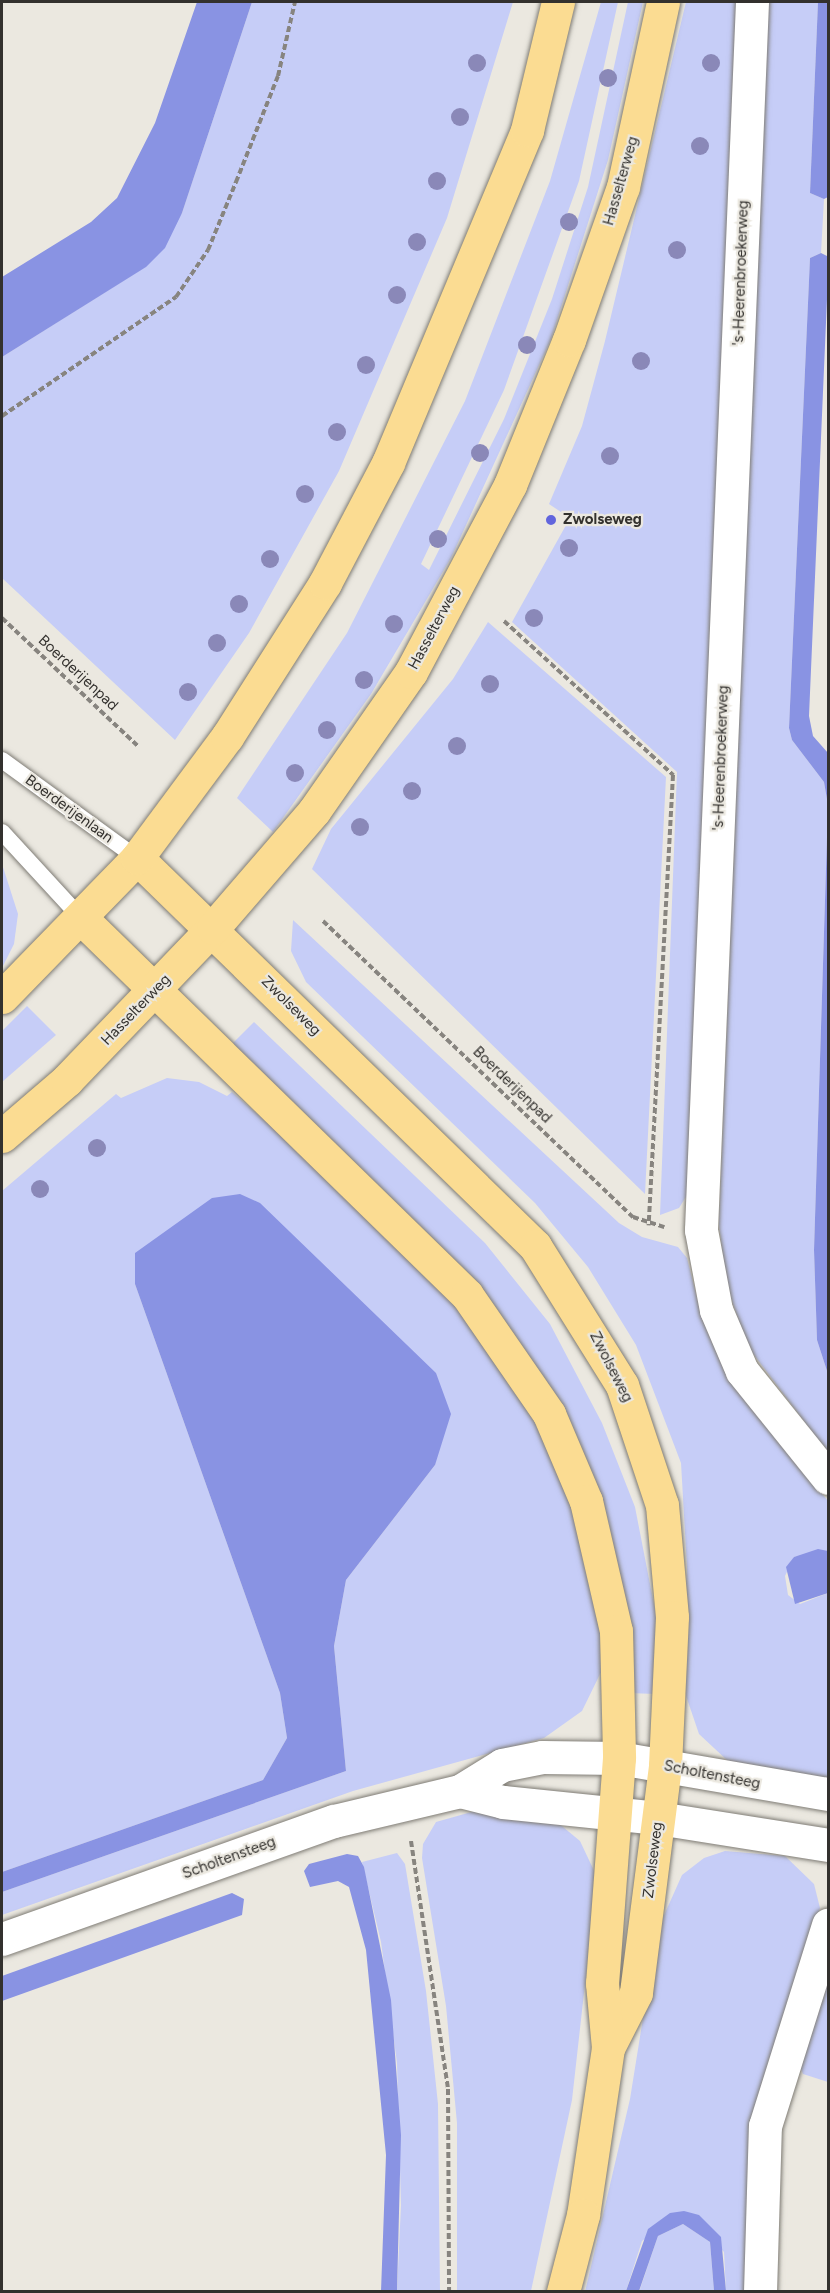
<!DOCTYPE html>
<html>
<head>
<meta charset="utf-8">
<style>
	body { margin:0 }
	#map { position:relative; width:830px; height:2293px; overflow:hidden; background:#ebe8e0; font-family:Figtree,sans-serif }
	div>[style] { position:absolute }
	.green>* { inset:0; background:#c6cdf7 }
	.water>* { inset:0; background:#8993e3 }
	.path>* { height:4px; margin-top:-2px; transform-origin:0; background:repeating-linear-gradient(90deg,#87847f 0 6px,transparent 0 9px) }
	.roads { filter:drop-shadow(0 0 2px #7f7c75) drop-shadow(0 0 2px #7f7c75) }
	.lane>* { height:16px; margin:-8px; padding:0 8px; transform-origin:8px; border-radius:8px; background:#fff }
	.street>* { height:33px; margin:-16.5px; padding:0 16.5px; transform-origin:16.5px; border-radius:16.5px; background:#fff }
	.primary>* { height:33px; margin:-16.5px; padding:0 16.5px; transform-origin:16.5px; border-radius:16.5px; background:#fbdc92 }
	.trees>* { width:18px; height:18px; margin:-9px; border-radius:50%; background:#8a88b8 }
	.dots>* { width:16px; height:16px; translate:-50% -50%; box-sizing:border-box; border:3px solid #ebe8e0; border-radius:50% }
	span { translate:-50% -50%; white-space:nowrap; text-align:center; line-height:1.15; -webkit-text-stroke:4.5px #ebe8e0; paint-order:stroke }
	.street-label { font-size:15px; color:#33312e }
	.poi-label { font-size:15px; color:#33312e; font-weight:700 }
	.left { translate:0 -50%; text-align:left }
	.frame { position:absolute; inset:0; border:3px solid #33312e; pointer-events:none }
</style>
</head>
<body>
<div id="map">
	<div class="green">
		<i style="clip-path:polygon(252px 2px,513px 2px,447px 218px,339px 471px,249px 633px,175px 740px,2px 578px,2px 357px,145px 267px,182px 213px)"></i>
		<i style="clip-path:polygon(601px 2px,618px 2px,579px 181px,504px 390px,421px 564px,429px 570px,504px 419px,552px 299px,588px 187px,628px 2px,643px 2px,608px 160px,551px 339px,451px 558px,371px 694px,273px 832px,237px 798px,347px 633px,465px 401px,550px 181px)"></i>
		<i style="clip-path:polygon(686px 2px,737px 2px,689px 1192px,679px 1208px,660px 1215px,677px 772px,512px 622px,570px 518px,549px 504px,582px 426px,605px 341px)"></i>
		<i style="clip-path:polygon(767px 2px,818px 2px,810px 193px,824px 199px,821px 253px,810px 258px,789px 728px,792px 740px,824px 782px,828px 805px,814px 1250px,817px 1340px,828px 1374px,828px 1453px,748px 1347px,726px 1284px,719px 1224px)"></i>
		<i style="clip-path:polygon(488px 622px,666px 777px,645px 1194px,312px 869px,331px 829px,453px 679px)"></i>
		<i style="clip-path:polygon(2px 864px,18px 914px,14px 944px,2px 968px)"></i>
		<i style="clip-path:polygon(293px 920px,619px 1223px,642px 1237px,678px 1247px,687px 1258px,702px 1318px,728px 1379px,828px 1501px,828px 1551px,794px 1557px,785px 1576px,788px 1595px,800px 1604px,828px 1593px,828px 1780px,729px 1762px,699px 1734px,682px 1684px,687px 1567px,681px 1463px,636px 1345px,588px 1267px,535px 1203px,306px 982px,291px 951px)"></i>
		<i style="clip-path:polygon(27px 1006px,56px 1035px,2px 1082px,2px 1031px)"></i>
		<i style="clip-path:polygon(254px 1022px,485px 1243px,550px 1324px,602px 1423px,635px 1507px,656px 1615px,655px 1694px,629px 1693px,565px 1424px,227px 1049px)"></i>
		<i style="clip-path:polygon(167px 1078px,199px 1082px,227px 1096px,232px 1092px,359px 1203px,491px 1342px,560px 1466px,598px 1600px,602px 1670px,582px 1711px,544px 1738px,353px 1791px,2px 1915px,2px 1892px,346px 1771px,334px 1646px,346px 1580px,435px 1465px,135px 1284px,280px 1693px,287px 1738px,263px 1780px,2px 1872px,2px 1191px,116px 1094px,121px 1098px)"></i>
		<i style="clip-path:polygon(482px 1809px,557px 1822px,580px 1841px,597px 1877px,572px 2100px,531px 2291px,457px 2291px,457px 2123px,446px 2006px,422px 1858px,423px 1844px,436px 1822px)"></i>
		<i style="clip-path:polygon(725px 1851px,785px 1856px,814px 1884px,820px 1908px,750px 2127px,746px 2291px,726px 2291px,724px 2252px,684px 2211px,642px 2241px,626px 2291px,585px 2292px,630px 2099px,657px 1931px,682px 1875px,704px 1858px)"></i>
		<i style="clip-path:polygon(397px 1853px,405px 1864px,426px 1991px,438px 2104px,440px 2291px,397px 2291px,401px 2205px,397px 2063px,381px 1942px,362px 1862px)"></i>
		<i style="clip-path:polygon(828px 1971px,828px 2082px,803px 2074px,798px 2062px)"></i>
		<i style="clip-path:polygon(683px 2224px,710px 2242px,714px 2291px,639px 2292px,658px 2236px)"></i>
	</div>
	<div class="water">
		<i style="clip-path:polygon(197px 2px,252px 2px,182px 213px,165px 248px,146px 267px,2px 357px,2px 277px,91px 222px,117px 198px,155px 123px)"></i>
		<i style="clip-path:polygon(818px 2px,828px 2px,828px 197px,824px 199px,810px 193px)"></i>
		<i style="clip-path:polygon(821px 253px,827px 256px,828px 276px,809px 716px,813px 736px,828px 753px,828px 1374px,817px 1340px,814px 1250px,828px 805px,824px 782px,792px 740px,789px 728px,810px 258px)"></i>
		<i style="clip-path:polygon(240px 1194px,260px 1203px,436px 1373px,451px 1414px,435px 1465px,346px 1580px,334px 1646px,346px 1771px,2px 1892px,2px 1872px,263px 1780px,287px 1738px,280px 1693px,135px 1284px,135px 1253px,212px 1198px)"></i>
		<i style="clip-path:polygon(818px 1549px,828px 1551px,828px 1593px,795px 1604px,786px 1567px,794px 1557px)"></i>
		<i style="clip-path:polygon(347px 1854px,358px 1856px,364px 1867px,391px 2000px,401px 2135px,397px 2291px,381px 2291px,386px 2155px,366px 1950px,349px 1887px,338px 1881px,310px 1887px,304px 1871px,309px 1864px)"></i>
		<i style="clip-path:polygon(232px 1893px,244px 1899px,242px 1915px,2px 2001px,2px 1976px)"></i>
		<i style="clip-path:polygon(684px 2211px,699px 2215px,721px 2237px,726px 2291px,714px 2291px,710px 2242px,683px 2224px,658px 2236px,639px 2291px,626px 2291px,648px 2229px,670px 2213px)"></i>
	</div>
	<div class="path">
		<i style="left:2px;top:416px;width:211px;rotate:-34.4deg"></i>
		<i style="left:176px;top:297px;width:57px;rotate:-55.8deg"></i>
		<i style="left:208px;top:250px;width:74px;rotate:-67.6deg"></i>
		<i style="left:236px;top:182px;width:114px;rotate:-68.4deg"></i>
		<i style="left:278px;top:76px;width:76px;rotate:-77.1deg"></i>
		<i style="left:2px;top:618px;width:187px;rotate:43.3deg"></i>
		<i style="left:504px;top:621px;width:229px;rotate:42.3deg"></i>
		<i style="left:673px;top:775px;width:451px;rotate:93.1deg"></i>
		<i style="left:323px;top:921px;width:429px;rotate:43.7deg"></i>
		<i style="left:633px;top:1217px;width:33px;rotate:18deg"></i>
		<i style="left:411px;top:1841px;width:251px;rotate:81.5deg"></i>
		<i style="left:448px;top:2089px;width:203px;rotate:89.7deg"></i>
	</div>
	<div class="roads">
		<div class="lane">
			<i style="left:2px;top:760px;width:167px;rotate:36deg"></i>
			<i style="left:2px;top:832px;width:118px;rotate:47.4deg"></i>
		</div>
		<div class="street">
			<i style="left:752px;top:2px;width:1229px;rotate:92.38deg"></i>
			<i style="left:701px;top:1230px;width:81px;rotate:79.4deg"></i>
			<i style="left:716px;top:1310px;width:66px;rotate:66.9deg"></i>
			<i style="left:742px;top:1371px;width:137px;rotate:51.2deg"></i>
			<i style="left:460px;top:1791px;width:44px;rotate:14.3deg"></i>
			<i style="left:503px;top:1802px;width:156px;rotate:5.9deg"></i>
			<i style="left:658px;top:1818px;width:172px;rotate:9deg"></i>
			<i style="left:2px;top:1939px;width:352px;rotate:-19.6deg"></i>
			<i style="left:334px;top:1821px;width:130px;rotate:-13.4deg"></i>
			<i style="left:460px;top:1791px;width:49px;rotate:-31.8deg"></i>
			<i style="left:502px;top:1765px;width:41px;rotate:-11.3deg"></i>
			<i style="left:542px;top:1757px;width:77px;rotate:0.7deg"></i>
			<i style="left:619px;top:1758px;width:212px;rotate:9.8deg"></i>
			<i style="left:760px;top:2292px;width:166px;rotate:-88.3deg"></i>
			<i style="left:765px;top:2126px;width:211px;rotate:-72.6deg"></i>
		</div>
		<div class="primary">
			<i style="left:137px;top:858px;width:556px;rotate:44.27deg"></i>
			<i style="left:535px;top:1246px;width:164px;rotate:58deg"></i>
			<i style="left:622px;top:1385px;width:126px;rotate:71.6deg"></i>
			<i style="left:662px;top:1505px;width:112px;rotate:84.9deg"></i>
			<i style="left:672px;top:1617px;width:149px;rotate:92.7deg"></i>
			<i style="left:665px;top:1766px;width:229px;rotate:97.3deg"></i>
			<i style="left:636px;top:1993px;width:62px;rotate:117deg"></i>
			<i style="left:82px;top:919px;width:538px;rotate:44.32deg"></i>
			<i style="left:467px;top:1295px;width:145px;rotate:55.4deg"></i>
			<i style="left:549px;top:1414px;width:95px;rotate:67deg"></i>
			<i style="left:586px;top:1501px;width:133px;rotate:77deg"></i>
			<i style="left:616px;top:1631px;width:127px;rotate:88.6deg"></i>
			<i style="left:619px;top:1758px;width:226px;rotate:94.3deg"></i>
			<i style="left:602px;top:1983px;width:65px;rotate:84.7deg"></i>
			<i style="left:608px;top:2048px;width:169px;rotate:98.5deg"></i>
			<i style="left:583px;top:2215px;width:80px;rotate:104.6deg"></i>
			<i style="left:2px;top:997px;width:194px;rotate:-45.8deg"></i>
			<i style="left:137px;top:858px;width:151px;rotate:-53.4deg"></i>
			<i style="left:227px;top:737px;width:183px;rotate:-57.5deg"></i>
			<i style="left:325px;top:583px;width:136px;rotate:-62.3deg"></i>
			<i style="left:388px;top:463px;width:361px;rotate:-67.3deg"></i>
			<i style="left:527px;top:130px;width:132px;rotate:-76.4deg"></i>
			<i style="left:2px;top:1136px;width:86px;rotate:-40.7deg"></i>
			<i style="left:67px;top:1080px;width:211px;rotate:-46.2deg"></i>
			<i style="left:213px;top:928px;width:155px;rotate:-49.2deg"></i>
			<i style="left:314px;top:811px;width:169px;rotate:-55.1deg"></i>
			<i style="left:411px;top:672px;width:212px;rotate:-62.1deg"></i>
			<i style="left:510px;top:485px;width:157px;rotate:-67.9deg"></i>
			<i style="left:569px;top:340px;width:162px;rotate:-70.6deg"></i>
			<i style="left:623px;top:187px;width:189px;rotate:-77.8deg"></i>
		</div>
	</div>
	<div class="trees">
		<i style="left:477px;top:63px"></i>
		<i style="left:711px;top:63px"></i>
		<i style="left:608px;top:78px"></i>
		<i style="left:460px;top:117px"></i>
		<i style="left:700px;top:146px"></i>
		<i style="left:437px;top:181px"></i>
		<i style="left:569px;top:222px"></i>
		<i style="left:417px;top:242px"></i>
		<i style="left:677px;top:250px"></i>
		<i style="left:397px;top:295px"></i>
		<i style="left:527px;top:345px"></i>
		<i style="left:641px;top:361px"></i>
		<i style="left:366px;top:365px"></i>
		<i style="left:337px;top:432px"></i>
		<i style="left:480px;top:453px"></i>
		<i style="left:610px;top:456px"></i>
		<i style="left:305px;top:494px"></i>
		<i style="left:438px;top:539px"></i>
		<i style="left:569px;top:548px"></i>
		<i style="left:270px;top:559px"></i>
		<i style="left:239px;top:604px"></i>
		<i style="left:534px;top:618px"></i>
		<i style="left:394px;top:624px"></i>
		<i style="left:217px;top:643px"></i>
		<i style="left:364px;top:680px"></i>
		<i style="left:490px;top:684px"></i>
		<i style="left:188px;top:692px"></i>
		<i style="left:327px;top:730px"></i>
		<i style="left:457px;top:746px"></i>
		<i style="left:295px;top:773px"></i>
		<i style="left:412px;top:791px"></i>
		<i style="left:360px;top:827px"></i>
		<i style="left:97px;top:1148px"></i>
		<i style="left:40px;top:1189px"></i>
	</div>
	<div class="dots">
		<i style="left:551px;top:520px;background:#6165dd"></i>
	</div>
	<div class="street-label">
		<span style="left:621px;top:181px;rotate:-74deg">Hasselterweg</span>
		<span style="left:741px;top:273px;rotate:-88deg">'s-Heerenbroekerweg</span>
		<span style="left:434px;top:628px;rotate:-62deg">Hasselterweg</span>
		<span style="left:78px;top:673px;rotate:43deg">Boerderijenpad</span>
		<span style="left:721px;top:758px;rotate:-88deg">'s-Heerenbroekerweg</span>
		<span style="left:69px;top:809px;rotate:36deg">Boerderijenlaan</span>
		<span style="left:291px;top:1006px;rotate:45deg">Zwolseweg</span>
		<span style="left:136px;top:1010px;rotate:-46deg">Hasselterweg</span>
		<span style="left:512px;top:1085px;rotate:44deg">Boerderijenpad</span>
		<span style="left:611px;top:1367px;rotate:63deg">Zwolseweg</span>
		<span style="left:712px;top:1775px;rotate:11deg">Scholtensteeg</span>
		<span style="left:229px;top:1858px;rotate:-20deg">Scholtensteeg</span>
		<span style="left:653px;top:1860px;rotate:-83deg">Zwolseweg</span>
	</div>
	<div class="poi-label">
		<span class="left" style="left:563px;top:520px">Zwolseweg</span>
	</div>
	<div class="frame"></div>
</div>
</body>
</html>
